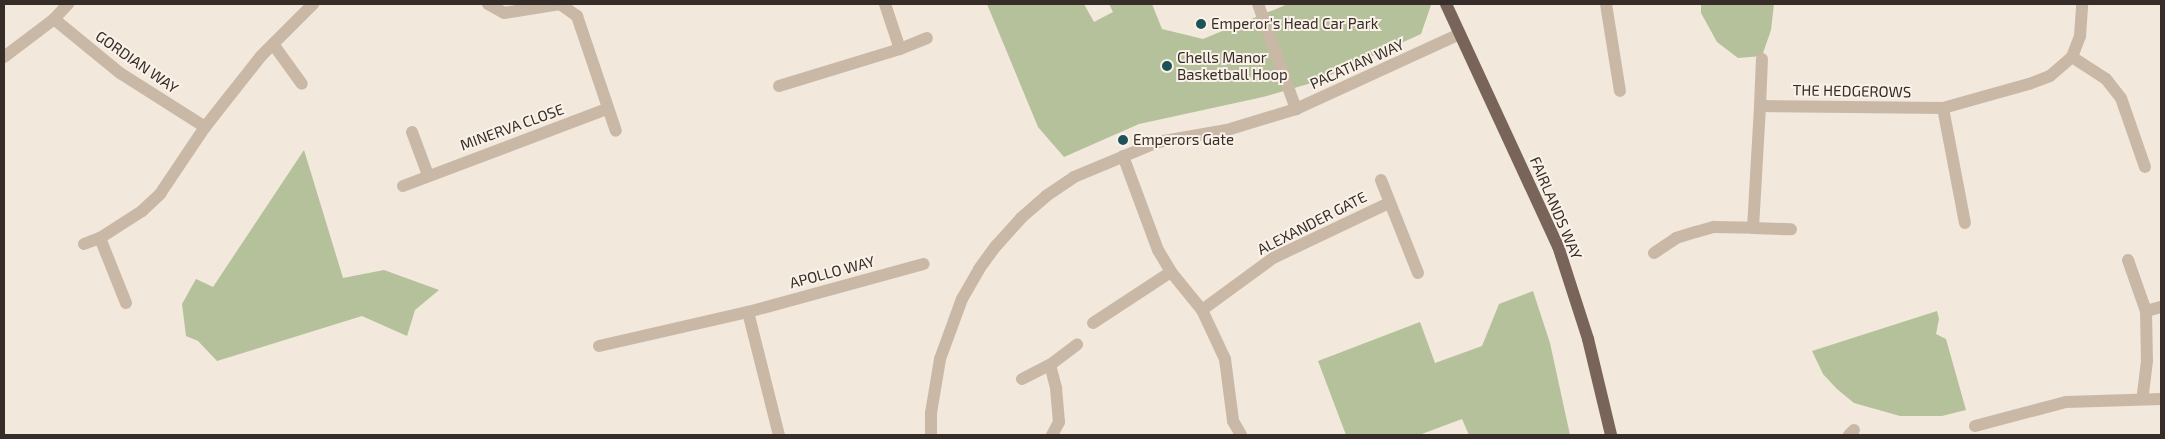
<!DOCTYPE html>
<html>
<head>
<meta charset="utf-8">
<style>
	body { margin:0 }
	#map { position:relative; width:2165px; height:439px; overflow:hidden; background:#f2e8db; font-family:"Exo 2",sans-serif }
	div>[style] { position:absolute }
	.green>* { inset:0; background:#b4c19b }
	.minor>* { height:12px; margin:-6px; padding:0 6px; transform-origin:6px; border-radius:6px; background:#cab8a7 }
	.major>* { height:12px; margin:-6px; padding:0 6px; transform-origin:6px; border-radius:6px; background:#796459 }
	.dots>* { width:14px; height:14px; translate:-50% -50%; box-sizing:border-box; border:2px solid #faf2e8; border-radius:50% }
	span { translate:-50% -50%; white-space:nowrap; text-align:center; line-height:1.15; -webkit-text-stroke:4px #faf2e8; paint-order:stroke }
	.poi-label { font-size:15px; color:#372d28 }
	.left { translate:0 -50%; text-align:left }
	.street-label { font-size:15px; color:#372d28 }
	.frame { position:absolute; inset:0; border:5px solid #372d28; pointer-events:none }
</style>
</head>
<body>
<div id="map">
	<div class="green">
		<i style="clip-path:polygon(987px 4px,1084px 4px,1094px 22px,1113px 12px,1109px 4px,1152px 4px,1162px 29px,1203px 39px,1288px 4px,1431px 5px,1421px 34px,1315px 82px,1263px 97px,1139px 124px,1064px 157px,1038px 127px)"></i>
		<i style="clip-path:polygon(1701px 4px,1774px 4px,1771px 30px,1762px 56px,1738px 58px,1717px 42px,1701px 13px)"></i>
		<i style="clip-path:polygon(304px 150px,343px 278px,384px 270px,439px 290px,415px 310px,407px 336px,362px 316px,217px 361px,198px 341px,186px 336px,182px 304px,196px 279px,213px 287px)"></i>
		<i style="clip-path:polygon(1533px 291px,1550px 343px,1570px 435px,1469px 435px,1462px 419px,1419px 435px,1346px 435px,1318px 361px,1420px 322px,1435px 363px,1482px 346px,1499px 304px)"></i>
		<i style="clip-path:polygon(1937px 311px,1939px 319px,1936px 334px,1946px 339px,1966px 410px,1942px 416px,1900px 416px,1854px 403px,1837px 389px,1823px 374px,1812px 351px)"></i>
	</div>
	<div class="minor">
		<i style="left:488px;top:4px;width:18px;rotate:29deg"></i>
		<i style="left:504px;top:13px;width:57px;rotate:-9.1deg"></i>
		<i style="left:560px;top:4px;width:21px;rotate:35deg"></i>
		<i style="left:577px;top:16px;width:121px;rotate:71.3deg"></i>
		<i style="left:885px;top:4px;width:47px;rotate:71.6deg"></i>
		<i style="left:1258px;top:4px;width:112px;rotate:70.1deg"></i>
		<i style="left:1606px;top:4px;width:88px;rotate:80.9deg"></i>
		<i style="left:54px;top:19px;width:85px;rotate:39.3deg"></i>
		<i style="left:120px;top:73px;width:101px;rotate:32.4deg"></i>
		<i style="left:273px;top:44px;width:49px;rotate:54.1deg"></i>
		<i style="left:4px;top:57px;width:63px;rotate:-37.2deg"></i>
		<i style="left:54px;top:19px;width:21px;rotate:-47deg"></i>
		<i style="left:2072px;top:57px;width:40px;rotate:32.9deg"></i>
		<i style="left:2106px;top:79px;width:24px;rotate:52deg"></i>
		<i style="left:2121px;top:98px;width:73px;rotate:70.8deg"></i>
		<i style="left:779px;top:86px;width:127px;rotate:-17deg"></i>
		<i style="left:900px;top:49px;width:29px;rotate:-22deg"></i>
		<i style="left:1760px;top:106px;width:47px;rotate:-87.6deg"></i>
		<i style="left:1943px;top:108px;width:117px;rotate:79.2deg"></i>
		<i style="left:412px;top:132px;width:46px;rotate:69.6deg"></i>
		<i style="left:1123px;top:156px;width:100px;rotate:69.6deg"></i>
		<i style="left:1158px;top:250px;width:26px;rotate:59deg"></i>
		<i style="left:1171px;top:272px;width:49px;rotate:50.8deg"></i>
		<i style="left:1202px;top:310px;width:54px;rotate:64.9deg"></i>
		<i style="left:1225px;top:359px;width:63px;rotate:82.6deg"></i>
		<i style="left:1233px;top:421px;width:16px;rotate:60deg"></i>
		<i style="left:1381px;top:180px;width:100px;rotate:68.3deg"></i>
		<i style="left:403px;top:186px;width:218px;rotate:-20.7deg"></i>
		<i style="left:1753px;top:228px;width:38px;rotate:2deg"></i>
		<i style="left:100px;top:238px;width:70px;rotate:68.2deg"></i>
		<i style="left:84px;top:244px;width:17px;rotate:-21deg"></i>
		<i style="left:100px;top:238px;width:50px;rotate:-32.7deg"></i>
		<i style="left:142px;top:211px;width:25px;rotate:-43deg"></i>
		<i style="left:160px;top:194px;width:81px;rotate:-56.1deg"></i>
		<i style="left:205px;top:127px;width:90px;rotate:-51.7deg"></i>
		<i style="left:261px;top:56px;width:74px;rotate:-45deg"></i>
		<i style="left:1654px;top:253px;width:27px;rotate:-34deg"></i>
		<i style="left:1676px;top:238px;width:21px;rotate:-17deg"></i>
		<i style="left:1696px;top:232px;width:19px;rotate:-16deg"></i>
		<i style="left:1714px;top:227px;width:39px;rotate:1deg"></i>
		<i style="left:1753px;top:228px;width:122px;rotate:-86.7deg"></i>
		<i style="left:1760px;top:106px;width:183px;rotate:0.6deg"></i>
		<i style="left:1943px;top:108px;width:89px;rotate:-15.6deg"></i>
		<i style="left:2029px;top:84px;width:22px;rotate:-21deg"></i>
		<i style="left:2050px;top:76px;width:29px;rotate:-41deg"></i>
		<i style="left:2072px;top:57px;width:22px;rotate:-69deg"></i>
		<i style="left:2080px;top:36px;width:32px;rotate:-86deg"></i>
		<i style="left:2128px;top:260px;width:54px;rotate:70.6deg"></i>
		<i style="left:2146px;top:311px;width:50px;rotate:88.9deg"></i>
		<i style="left:2147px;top:361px;width:38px;rotate:97deg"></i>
		<i style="left:1202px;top:310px;width:88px;rotate:-36.2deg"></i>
		<i style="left:1273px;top:258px;width:128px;rotate:-25.4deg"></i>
		<i style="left:2146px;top:311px;width:16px;rotate:-15deg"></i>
		<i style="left:748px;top:312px;width:127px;rotate:75.9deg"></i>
		<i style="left:1093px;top:323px;width:93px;rotate:-33.2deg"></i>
		<i style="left:599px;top:346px;width:153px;rotate:-12.9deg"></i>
		<i style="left:748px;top:312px;width:182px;rotate:-15.3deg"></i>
		<i style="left:1050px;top:365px;width:24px;rotate:75deg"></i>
		<i style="left:1056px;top:388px;width:34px;rotate:85deg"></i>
		<i style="left:1059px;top:422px;width:15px;rotate:118deg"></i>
		<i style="left:1022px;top:379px;width:31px;rotate:-27deg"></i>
		<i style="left:1050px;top:365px;width:34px;rotate:-37deg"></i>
		<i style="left:1975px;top:426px;width:94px;rotate:-14.8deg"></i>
		<i style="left:2066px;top:402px;width:95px;rotate:-1.8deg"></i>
		<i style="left:931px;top:435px;width:22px;rotate:-90deg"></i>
		<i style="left:931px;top:413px;width:55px;rotate:-80.5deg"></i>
		<i style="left:940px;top:359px;width:64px;rotate:-69.9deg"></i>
		<i style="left:962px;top:299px;width:34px;rotate:-60deg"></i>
		<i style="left:979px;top:269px;width:29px;rotate:-54deg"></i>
		<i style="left:996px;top:246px;width:38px;rotate:-48deg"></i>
		<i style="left:1021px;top:218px;width:33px;rotate:-41deg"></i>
		<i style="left:1046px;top:196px;width:34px;rotate:-34deg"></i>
		<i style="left:1074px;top:177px;width:91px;rotate:-22.6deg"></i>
		<i style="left:1158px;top:142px;width:70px;rotate:-9.9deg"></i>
		<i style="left:1227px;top:130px;width:72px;rotate:-16.9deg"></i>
		<i style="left:1296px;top:109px;width:180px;rotate:-24.6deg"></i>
		<i style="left:1849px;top:435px;width:7px;rotate:-45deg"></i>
	</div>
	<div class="major">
		<i style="left:1446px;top:4px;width:267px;rotate:65.2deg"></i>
		<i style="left:1558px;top:246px;width:98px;rotate:72.1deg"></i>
		<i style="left:1588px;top:339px;width:99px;rotate:76.5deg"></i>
	</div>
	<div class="dots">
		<i style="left:1201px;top:24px;background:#1d5358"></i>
		<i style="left:1167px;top:66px;background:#1d5358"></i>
		<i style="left:1123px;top:140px;background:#1d5358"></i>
	</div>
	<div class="poi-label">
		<span class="left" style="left:1211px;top:24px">Emperor's Head Car Park</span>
		<span class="left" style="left:1177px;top:66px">Chells Manor<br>Basketball Hoop</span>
		<span class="left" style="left:1133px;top:140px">Emperors Gate</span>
	</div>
	<div class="street-label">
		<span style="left:137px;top:62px;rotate:35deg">GORDIAN WAY</span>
		<span style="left:1357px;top:64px;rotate:-24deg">PACATIAN WAY</span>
		<span style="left:1852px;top:91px;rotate:1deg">THE HEDGEROWS</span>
		<span style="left:512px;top:127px;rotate:-20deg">MINERVA CLOSE</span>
		<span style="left:1556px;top:208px;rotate:67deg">FAIRLANDS WAY</span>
		<span style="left:1312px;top:223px;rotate:-27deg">ALEXANDER GATE</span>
		<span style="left:832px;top:272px;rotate:-15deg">APOLLO WAY</span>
	</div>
	<div class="frame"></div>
</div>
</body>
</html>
